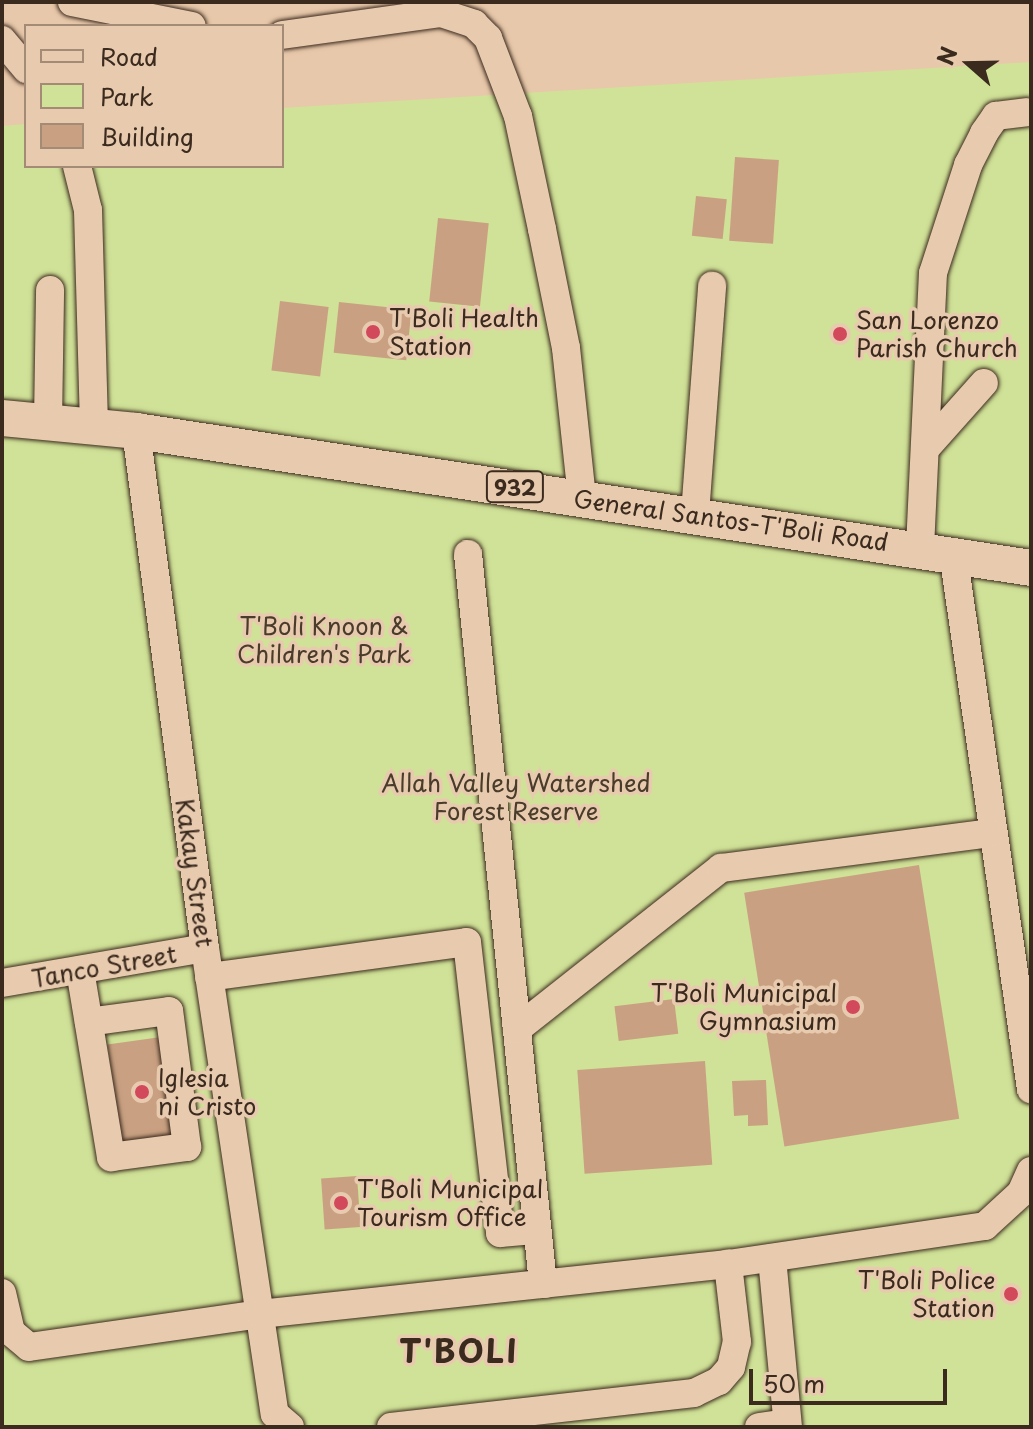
<!DOCTYPE html>
<html>
<head>
<meta charset="utf-8">
<style>
	body { margin:0 }
	#map { position:relative; width:1033px; height:1429px; overflow:hidden; background:#e8c8aa; font-family:"Playpen Sans",sans-serif }
	div>[style] { position:absolute }
	.green>* { inset:0; background:#d0e297 }
	.building>* { inset:0; background:#c9a182; transform-origin:0 0 }
	.roads { filter:drop-shadow(0 0 2px #3b2a1e) drop-shadow(0 0 2px #3b2a1e) }
	.minor>* { height:28px; margin:-14px; padding:0 14px; transform-origin:14px; border-radius:14px; background:#e8cbaf }
	.major>* { height:36px; margin:-18px; padding:0 18px; transform-origin:18px; border-radius:18px; background:#e8cbaf }
	.dots>* { width:22px; height:22px; translate:-50% -50%; box-sizing:border-box; border:4px solid #e8cbaf; border-radius:50% }
	span { translate:-50% -50%; white-space:nowrap; text-align:center; line-height:1.15; -webkit-text-stroke:7px #e8cbaf; paint-order:stroke }
	.shield-label span { padding:2px 6px; background:#e8cbaf; border:2px solid; border-radius:6px; -webkit-text-stroke-width:0 }
	.shield-label { font-size:22px; color:#3b2a1e; font-weight:700 }
	.poi-label { font-size:24px; color:#3b2a1e }
	.left { translate:0 -50%; text-align:left }
	.right { translate:-100% -50%; text-align:right }
	.street-label { font-size:24px; color:#3b2a1e }
	.park-label { font-size:24px; color:#4a3c2a }
	.district-label { font-size:32px; color:#3b2a1e; font-weight:700; letter-spacing:2px }
	.frame { position:absolute; inset:0; border:4px solid #3b2a1e; pointer-events:none }
	.legend { position:absolute; left:24px; top:24px; width:260px; height:144px; box-sizing:border-box; background:#e8cbaf; border:2px solid #a38b75; margin:0; padding:10px 14px; list-style:none; font-size:24px; color:#3b2a1e }
	.legend li { display:flex; align-items:center; gap:16px; height:40px }
	.legend b { width:40px; border:2px solid #a38b75 }
	.north { position:absolute; left:929px; top:24px; width:80px; height:80px; -webkit-text-stroke:6px #e8cbaf; paint-order:stroke; rotate:290deg; font-size:22px; font-weight:700; line-height:32px; text-align:center; color:#3b2a1e }
	.north::after { content:''; display:block; margin:auto; width:28px; height:36px; background:#3b2a1e; clip-path:polygon(50% 0,100% 100%,50% 72%,0 100%) }
	.scale { position:absolute; left:749px; top:1369px; width:198px; height:36px; box-sizing:border-box; border:4px solid #3b2a1e; border-top:0; padding-left:10px; font-size:24px; line-height:28px; white-space:nowrap; color:#3b2a1e; -webkit-text-stroke:6px #e8cbaf; paint-order:stroke }
</style>
</head>
<body>
<div id="map">
	<div class="green">
		<i style="clip-path:polygon(1031px 62px,1031px 1427px,2px 1427px,2px 126px,26px 124px,26px 166px,282px 166px,282px 108px)"></i>
	</div>
	<div class="building">
		<i style="left:735px;top:157px;width:44px;height:84px;rotate:4deg"></i>
		<i style="left:696px;top:196px;width:31px;height:40px;rotate:6deg"></i>
		<i style="left:438px;top:218px;width:51px;height:84px;rotate:6deg"></i>
		<i style="left:280px;top:301px;width:49px;height:70px;rotate:7deg"></i>
		<i style="left:339px;top:302px;width:73px;height:51px;rotate:6deg"></i>
		<i style="left:919px;top:865px;width:257px;height:177px;rotate:81deg"></i>
		<i style="left:674px;top:999px;width:35px;height:60px;rotate:83deg"></i>
		<i style="left:161px;top:1037px;width:102px;height:54px;rotate:82deg"></i>
		<i style="left:705px;top:1061px;width:104px;height:128px;rotate:86deg"></i>
		<i style="clip-path:polygon(766px 1080px,768px 1125px,748px 1126px,748px 1115px,734px 1116px,732px 1081px)"></i>
		<i style="left:357px;top:1176px;width:51px;height:36px;rotate:86deg"></i>
	</div>
	<div class="roads">
		<div class="minor">
			<i style="left:72px;top:2px;width:122px;rotate:11.3deg"></i>
			<i style="left:282px;top:35px;width:161px;rotate:-7.9deg"></i>
			<i style="left:441px;top:13px;width:35px;rotate:18deg"></i>
			<i style="left:474px;top:24px;width:20px;rotate:45deg"></i>
			<i style="left:488px;top:38px;width:84px;rotate:69deg"></i>
			<i style="left:518px;top:116px;width:116px;rotate:78deg"></i>
			<i style="left:542px;top:229px;width:121px;rotate:78.6deg"></i>
			<i style="left:566px;top:348px;width:150px;rotate:83.9deg"></i>
			<i style="left:2px;top:40px;width:38px;rotate:50deg"></i>
			<i style="left:77px;top:166px;width:45px;rotate:76deg"></i>
			<i style="left:88px;top:210px;width:217px;rotate:88.4deg"></i>
			<i style="left:48px;top:422px;width:132px;rotate:-89.1deg"></i>
			<i style="left:136px;top:431px;width:522px;rotate:82.4deg"></i>
			<i style="left:205px;top:948px;width:471px;rotate:81.5deg"></i>
			<i style="left:275px;top:1414px;width:20px;rotate:41deg"></i>
			<i style="left:926px;top:448px;width:87px;rotate:-48.3deg"></i>
			<i style="left:695px;top:514px;width:229px;rotate:-85.7deg"></i>
			<i style="left:920px;top:548px;width:275px;rotate:-87.3deg"></i>
			<i style="left:933px;top:273px;width:114px;rotate:-72deg"></i>
			<i style="left:968px;top:165px;width:36px;rotate:-63deg"></i>
			<i style="left:984px;top:133px;width:21px;rotate:-55deg"></i>
			<i style="left:996px;top:116px;width:31px;rotate:-7deg"></i>
			<i style="left:953px;top:553px;width:542px;rotate:81.72deg"></i>
			<i style="left:468px;top:554px;width:734px;rotate:84.13deg"></i>
			<i style="left:80px;top:970px;width:190px;rotate:80.6deg"></i>
			<i style="left:111px;top:1157px;width:77px;rotate:-7.5deg"></i>
			<i style="left:187px;top:1147px;width:137px;rotate:-97.5deg"></i>
			<i style="left:169px;top:1011px;width:81px;rotate:172.2deg"></i>
			<i style="left:209px;top:977px;width:260px;rotate:-7.7deg"></i>
			<i style="left:467px;top:942px;width:293px;rotate:83.5deg"></i>
			<i style="left:500px;top:1233px;width:37px;rotate:-5deg"></i>
			<i style="left:2px;top:983px;width:206px;rotate:-9.8deg"></i>
			<i style="left:517px;top:1029px;width:260px;rotate:-38.3deg"></i>
			<i style="left:721px;top:868px;width:271px;rotate:-7.4deg"></i>
			<i style="left:772px;top:1258px;width:170px;rotate:84.6deg"></i>
			<i style="left:2px;top:1293px;width:40px;rotate:77deg"></i>
			<i style="left:11px;top:1332px;width:23px;rotate:40deg"></i>
			<i style="left:29px;top:1347px;width:233px;rotate:-8.1deg"></i>
			<i style="left:260px;top:1314px;width:471px;rotate:-6.1deg"></i>
			<i style="left:728px;top:1264px;width:260px;rotate:-8.4deg"></i>
			<i style="left:985px;top:1226px;width:49px;rotate:-42.5deg"></i>
			<i style="left:1021px;top:1193px;width:24px;rotate:-66deg"></i>
			<i style="left:391px;top:1427px;width:305px;rotate:-6.4deg"></i>
			<i style="left:694px;top:1393px;width:28px;rotate:-26deg"></i>
			<i style="left:719px;top:1381px;width:18px;rotate:-49deg"></i>
			<i style="left:731px;top:1367px;width:26px;rotate:-77deg"></i>
			<i style="left:737px;top:1342px;width:79px;rotate:-96.6deg"></i>
			<i style="left:759px;top:1427px;width:28px;rotate:-8deg"></i>
		</div>
		<div class="major">
			<i style="left:2px;top:418px;width:135px;rotate:5.5deg"></i>
			<i style="left:136px;top:431px;width:905px;rotate:8.7deg"></i>
		</div>
	</div>
	<div class="dots">
		<i style="left:373px;top:332px;background:#d1495b"></i>
		<i style="left:840px;top:334px;background:#d1495b"></i>
		<i style="left:853px;top:1007px;background:#d1495b"></i>
		<i style="left:142px;top:1092px;background:#d1495b"></i>
		<i style="left:341px;top:1203px;background:#d1495b"></i>
		<i style="left:1011px;top:1294px;background:#d1495b"></i>
	</div>
	<div class="shield-label">
		<span style="left:515px;top:487px">932</span>
	</div>
	<div class="poi-label">
		<span class="left" style="left:389px;top:332px">T'Boli Health<br>Station</span>
		<span class="left" style="left:856px;top:334px">San Lorenzo<br>Parish Church</span>
		<span class="right" style="left:837px;top:1007px">T'Boli Municipal<br>Gymnasium</span>
		<span class="left" style="left:158px;top:1092px">Iglesia<br>ni Cristo</span>
		<span class="left" style="left:357px;top:1203px">T'Boli Municipal<br>Tourism Office</span>
		<span class="right" style="left:995px;top:1294px">T'Boli Police<br>Station</span>
	</div>
	<div class="street-label">
		<span style="left:731px;top:520px;rotate:8deg">General Santos-T'Boli Road</span>
		<span style="left:195px;top:873px;rotate:82deg">Kakay Street</span>
		<span style="left:104px;top:966px;rotate:-10deg">Tanco Street</span>
	</div>
	<div class="park-label">
		<span style="left:324px;top:640px">T'Boli Knoon &amp;<br>Children's Park</span>
		<span style="left:516px;top:797px">Allah Valley Watershed<br>Forest Reserve</span>
	</div>
	<div class="district-label">
		<span style="left:459px;top:1350px">T'BOLI</span>
	</div>
	<div class="frame"></div>
	<ul class="legend">
	<li><b style="height:10px;background:#e8cbaf"></b>Road</li>
	<li><b style="height:22px;background:#d0e297"></b>Park</li>
	<li><b style="height:22px;background:#c9a182"></b>Building</li>
	</ul>
	<div class="north">N</div>
	<div class="scale">50 m</div>
</div>
</body>
</html>
